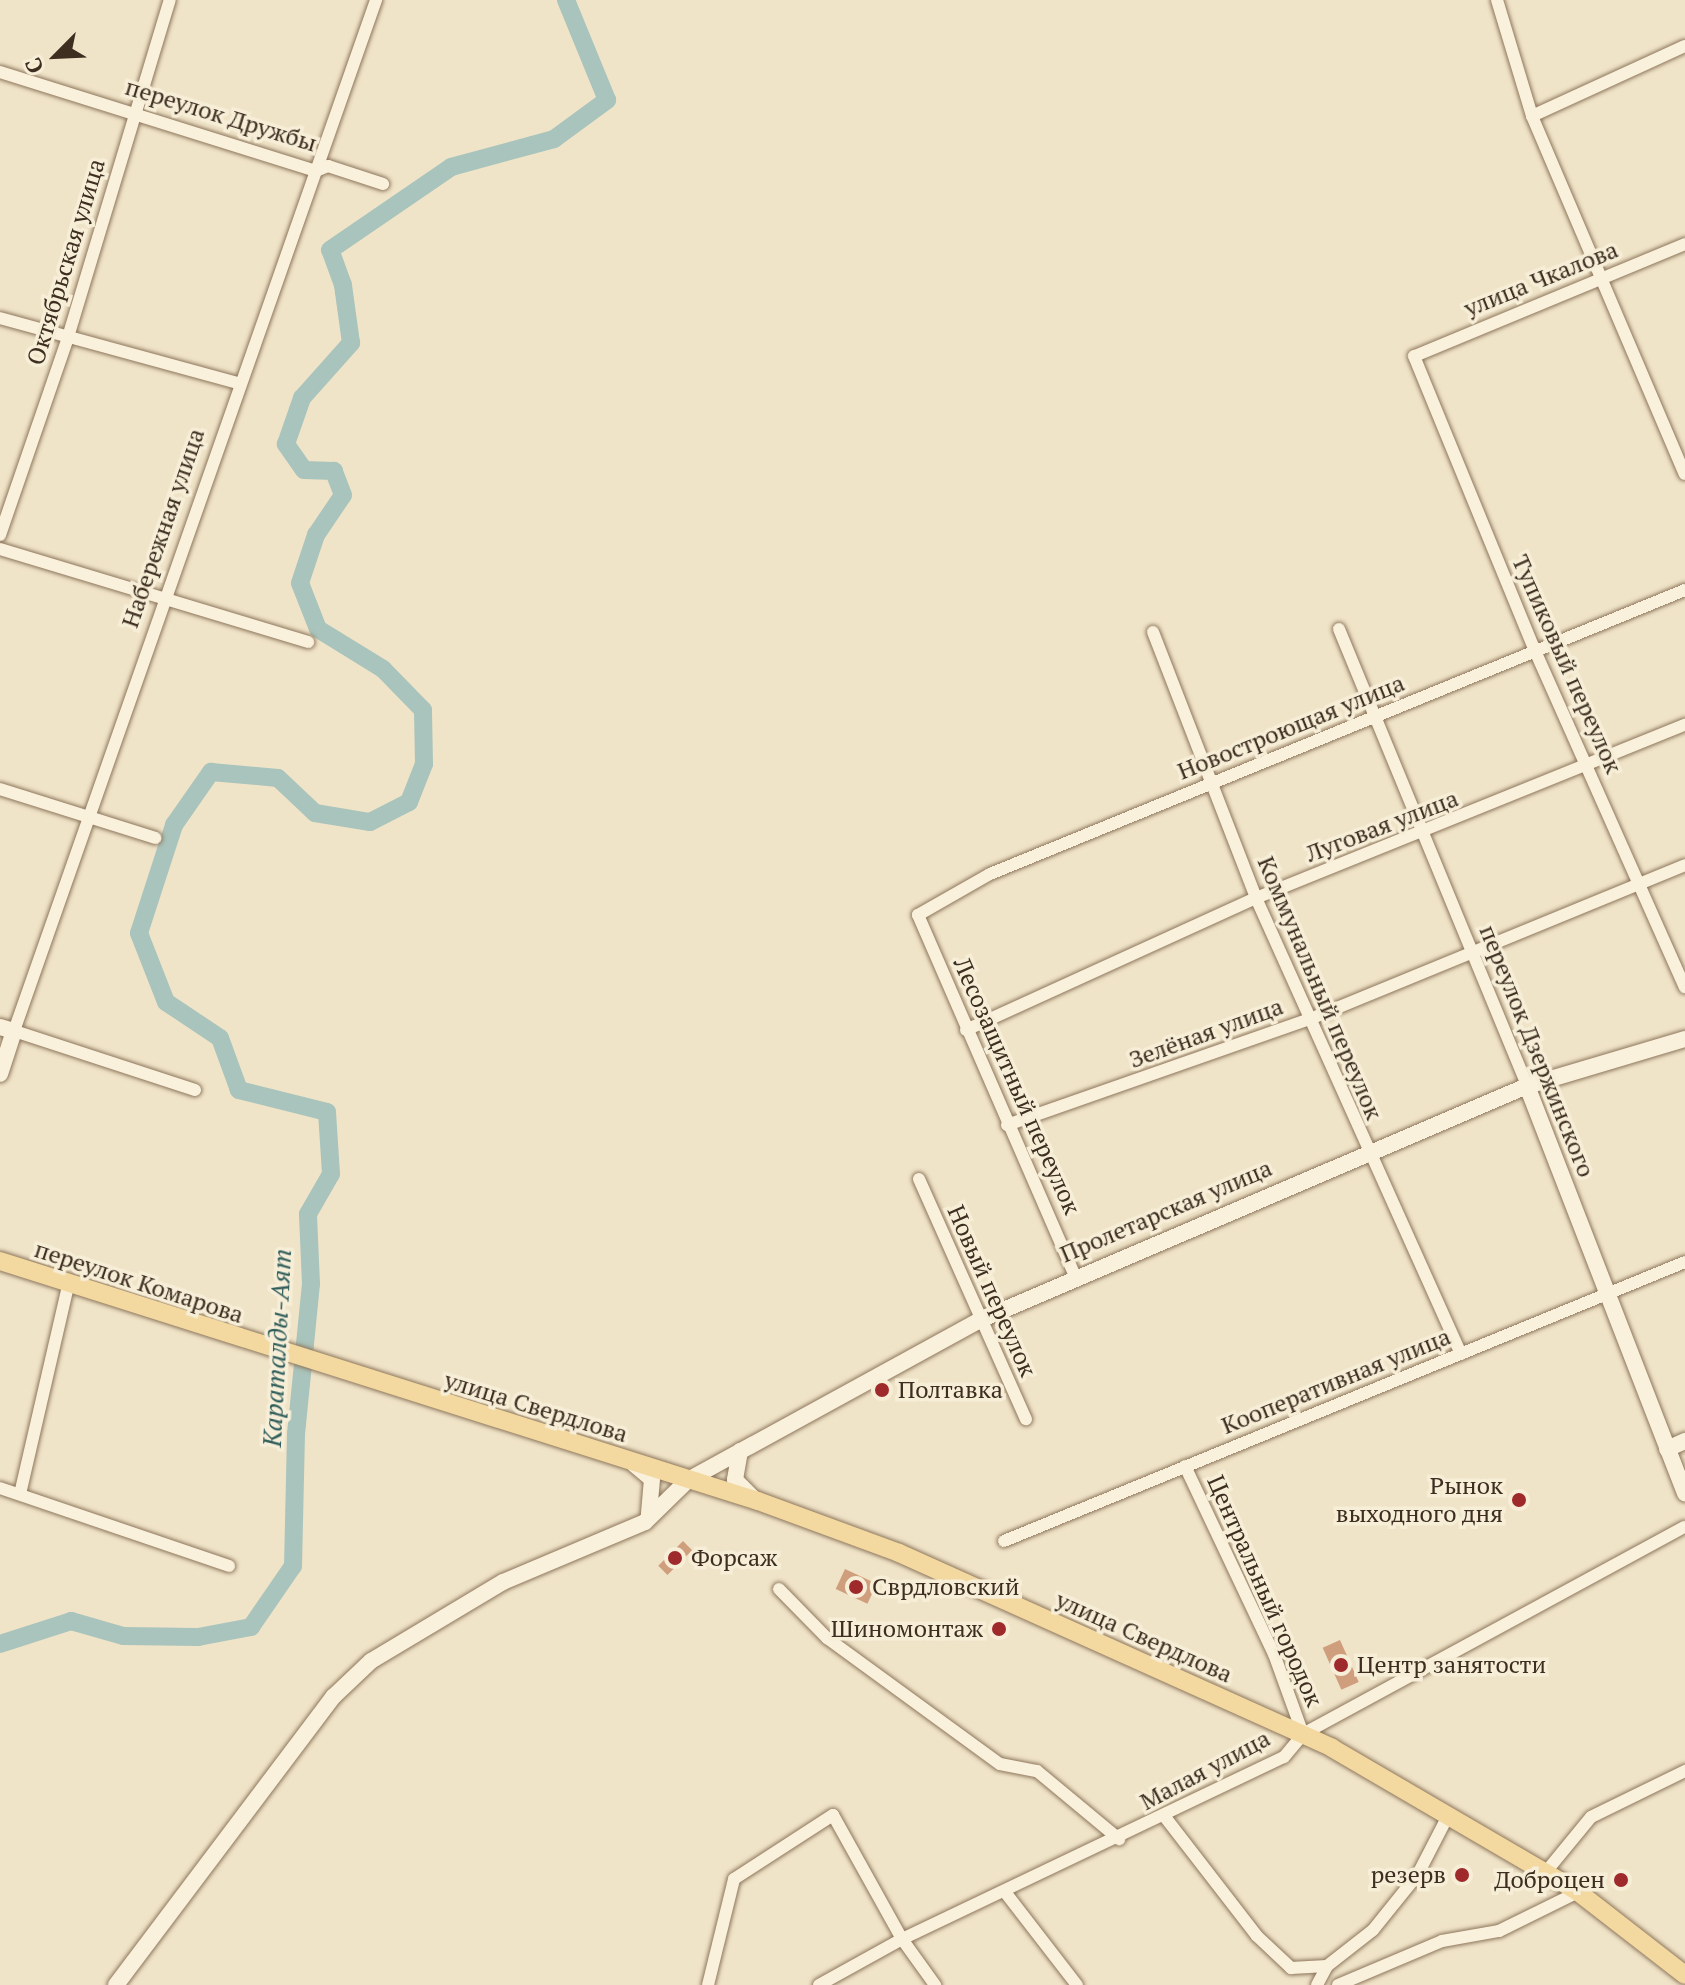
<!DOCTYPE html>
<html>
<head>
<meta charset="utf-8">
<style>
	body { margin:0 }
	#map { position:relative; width:1685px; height:1985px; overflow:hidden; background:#f0e4c8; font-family:"PT Serif",serif }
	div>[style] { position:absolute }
	.river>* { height:18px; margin:-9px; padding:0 9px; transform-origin:9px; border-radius:9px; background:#a9c4bc }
	.building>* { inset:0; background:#cf9f7d; transform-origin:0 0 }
	.roads { filter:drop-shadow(0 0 2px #8d765c) drop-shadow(0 0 2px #8d765c) }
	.street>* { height:12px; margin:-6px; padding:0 6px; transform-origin:6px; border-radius:6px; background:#faf1dc }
	.secondary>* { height:16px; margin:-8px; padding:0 8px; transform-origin:8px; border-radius:8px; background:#faf1dc }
	.primary>* { height:18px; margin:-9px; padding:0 9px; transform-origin:9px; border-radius:9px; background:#f3d9a0 }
	.dots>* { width:22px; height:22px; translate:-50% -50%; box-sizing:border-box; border:4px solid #f7eed8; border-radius:50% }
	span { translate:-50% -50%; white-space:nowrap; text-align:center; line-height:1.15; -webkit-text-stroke:7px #f7eed8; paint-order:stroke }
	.street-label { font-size:24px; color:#3d2e20 }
	.poi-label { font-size:24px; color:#3d2e20 }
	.left { translate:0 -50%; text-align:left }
	.right { translate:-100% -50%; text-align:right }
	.water-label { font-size:26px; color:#2f5d5a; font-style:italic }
	.north { position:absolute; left:16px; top:16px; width:80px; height:80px; -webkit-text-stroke:6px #f7eed8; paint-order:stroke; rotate:246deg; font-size:22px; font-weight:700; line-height:32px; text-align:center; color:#3d2e20 }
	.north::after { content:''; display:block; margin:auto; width:28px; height:36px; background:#3d2e20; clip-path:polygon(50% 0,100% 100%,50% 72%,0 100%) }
</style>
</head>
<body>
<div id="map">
	<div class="river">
		<i style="left:0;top:1644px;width:75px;rotate:-17.9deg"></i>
		<i style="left:71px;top:1621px;width:54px;rotate:16.1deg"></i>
		<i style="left:123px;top:1636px;width:75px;rotate:0.8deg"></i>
		<i style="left:198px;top:1637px;width:54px;rotate:-10.7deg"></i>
		<i style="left:251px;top:1627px;width:74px;rotate:-55.5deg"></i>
		<i style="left:293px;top:1566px;width:132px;rotate:-88.7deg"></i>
		<i style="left:296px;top:1434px;width:151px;rotate:-84.3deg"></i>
		<i style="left:311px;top:1284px;width:70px;rotate:-92.5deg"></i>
		<i style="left:308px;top:1214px;width:46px;rotate:-60.1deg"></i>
		<i style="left:331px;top:1174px;width:62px;rotate:-93.7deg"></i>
		<i style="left:327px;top:1112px;width:91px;rotate:-166deg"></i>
		<i style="left:239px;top:1090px;width:55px;rotate:-110.1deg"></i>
		<i style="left:220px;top:1038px;width:65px;rotate:-146.3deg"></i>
		<i style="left:166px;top:1002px;width:74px;rotate:-111.4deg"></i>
		<i style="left:139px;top:933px;width:114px;rotate:-72deg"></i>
		<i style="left:174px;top:825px;width:65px;rotate:-55.1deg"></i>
		<i style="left:211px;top:772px;width:67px;rotate:5.1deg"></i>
		<i style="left:278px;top:778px;width:51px;rotate:43.4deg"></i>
		<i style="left:315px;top:813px;width:56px;rotate:9.3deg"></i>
		<i style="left:370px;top:822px;width:44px;rotate:-27.1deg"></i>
		<i style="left:409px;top:802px;width:41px;rotate:-68.5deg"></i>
		<i style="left:424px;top:764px;width:54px;rotate:-91.1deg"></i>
		<i style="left:423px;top:710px;width:57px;rotate:-134.3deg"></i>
		<i style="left:383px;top:669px;width:76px;rotate:-148.4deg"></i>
		<i style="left:318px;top:629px;width:49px;rotate:-111.4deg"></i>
		<i style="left:300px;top:583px;width:51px;rotate:-71.6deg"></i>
		<i style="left:316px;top:535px;width:48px;rotate:-56deg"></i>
		<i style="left:343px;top:495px;width:26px;rotate:-111deg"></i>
		<i style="left:334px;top:471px;width:30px;rotate:-178deg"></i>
		<i style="left:304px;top:470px;width:32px;rotate:-125deg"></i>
		<i style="left:286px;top:444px;width:49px;rotate:-70.8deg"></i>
		<i style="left:302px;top:398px;width:74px;rotate:-48.3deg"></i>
		<i style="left:351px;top:343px;width:59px;rotate:-97.9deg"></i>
		<i style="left:343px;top:285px;width:37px;rotate:-110deg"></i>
		<i style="left:330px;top:250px;width:147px;rotate:-34.4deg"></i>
		<i style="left:451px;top:167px;width:107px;rotate:-15.2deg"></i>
		<i style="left:554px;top:139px;width:66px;rotate:-36.3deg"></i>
		<i style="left:607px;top:100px;width:108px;rotate:-112.3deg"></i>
	</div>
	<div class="building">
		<i style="left:683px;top:1541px;width:13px;height:35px;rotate:45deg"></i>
		<i style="left:845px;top:1569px;width:35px;height:22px;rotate:25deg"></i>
		<i style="left:1340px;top:1640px;width:46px;height:19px;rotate:66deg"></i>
	</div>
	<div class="roads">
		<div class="street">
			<i style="left:1497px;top:0;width:121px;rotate:73.2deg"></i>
			<i style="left:1532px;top:116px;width:389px;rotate:66.9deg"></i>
			<i style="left:0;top:72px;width:331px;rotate:17.4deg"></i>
			<i style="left:316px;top:171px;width:13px;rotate:-23deg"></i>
			<i style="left:328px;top:166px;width:58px;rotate:18.1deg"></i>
			<i style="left:1532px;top:116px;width:168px;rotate:-24.6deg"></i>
			<i style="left:1685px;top:244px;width:293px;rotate:157.5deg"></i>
			<i style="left:1414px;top:356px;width:321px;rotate:67.7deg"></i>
			<i style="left:1536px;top:653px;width:366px;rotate:66deg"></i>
			<i style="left:0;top:318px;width:246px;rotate:15.3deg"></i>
			<i style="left:0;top:535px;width:209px;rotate:-71deg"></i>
			<i style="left:68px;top:337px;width:352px;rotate:-73.2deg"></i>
			<i style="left:0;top:549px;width:322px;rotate:16.8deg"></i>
			<i style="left:1339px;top:629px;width:494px;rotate:67.6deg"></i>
			<i style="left:1153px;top:632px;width:285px;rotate:68.8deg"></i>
			<i style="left:1256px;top:898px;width:500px;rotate:65.8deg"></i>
			<i style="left:0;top:789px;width:163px;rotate:17.5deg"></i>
			<i style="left:966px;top:1030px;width:319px;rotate:-24.5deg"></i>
			<i style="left:1256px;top:898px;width:463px;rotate:-22deg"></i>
			<i style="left:195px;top:1090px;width:190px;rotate:-161.9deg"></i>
			<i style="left:14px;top:1031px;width:1093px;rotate:-70.65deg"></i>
			<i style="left:1007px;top:1125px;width:321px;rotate:-19.3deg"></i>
			<i style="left:1310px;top:1019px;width:405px;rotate:-22.3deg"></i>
			<i style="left:919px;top:1179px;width:263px;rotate:66deg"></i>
			<i style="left:1075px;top:1276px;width:394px;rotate:-113.5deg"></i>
			<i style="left:918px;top:915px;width:83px;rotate:-29.7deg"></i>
			<i style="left:990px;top:874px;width:751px;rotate:-22.23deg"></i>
			<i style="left:1185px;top:1466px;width:208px;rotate:64.7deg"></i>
			<i style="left:1274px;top:1654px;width:85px;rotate:70.1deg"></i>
			<i style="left:0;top:1488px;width:242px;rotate:18.8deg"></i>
			<i style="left:20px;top:1494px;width:213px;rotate:-77deg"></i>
			<i style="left:1004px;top:1541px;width:736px;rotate:-22.28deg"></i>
			<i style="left:779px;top:1589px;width:69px;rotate:45.6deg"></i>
			<i style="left:827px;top:1638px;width:214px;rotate:36.1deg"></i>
			<i style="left:1000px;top:1764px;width:38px;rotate:11deg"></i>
			<i style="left:1037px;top:1771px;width:107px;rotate:39.7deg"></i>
			<i style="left:1165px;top:1817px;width:150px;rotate:52.3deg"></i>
			<i style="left:1257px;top:1936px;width:47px;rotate:43.3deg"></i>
			<i style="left:1291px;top:1968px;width:36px;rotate:-3deg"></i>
			<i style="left:1545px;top:1873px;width:72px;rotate:-50.6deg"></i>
			<i style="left:1591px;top:1817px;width:105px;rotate:-26.1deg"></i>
			<i style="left:1005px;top:1892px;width:118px;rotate:52.3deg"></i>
			<i style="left:708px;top:1985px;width:109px;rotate:-76.2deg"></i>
			<i style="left:734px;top:1879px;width:118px;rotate:-32.9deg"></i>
			<i style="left:833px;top:1815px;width:142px;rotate:60.9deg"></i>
			<i style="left:902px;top:1939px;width:57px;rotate:54.3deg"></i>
			<i style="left:819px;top:1985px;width:95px;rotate:-29deg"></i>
			<i style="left:902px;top:1939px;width:423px;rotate:-25.5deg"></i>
			<i style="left:1284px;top:1757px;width:30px;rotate:-50deg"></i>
			<i style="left:1303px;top:1734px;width:434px;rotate:-28.5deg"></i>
			<i style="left:1317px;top:1985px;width:21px;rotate:-62deg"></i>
			<i style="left:1327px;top:1966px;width:58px;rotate:-38deg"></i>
			<i style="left:1373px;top:1930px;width:72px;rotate:-51.2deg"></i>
			<i style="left:1418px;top:1874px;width:65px;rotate:-62.7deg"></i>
			<i style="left:1338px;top:1985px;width:113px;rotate:-22.9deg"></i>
			<i style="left:1442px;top:1941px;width:58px;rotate:-10deg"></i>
			<i style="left:1499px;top:1931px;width:88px;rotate:-26.3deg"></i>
		</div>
		<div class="secondary">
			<i style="left:0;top:1027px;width:15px;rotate:16deg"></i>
			<i style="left:14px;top:1031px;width:45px;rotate:108deg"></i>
			<i style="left:1527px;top:1086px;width:437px;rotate:68.8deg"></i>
			<i style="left:1667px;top:1449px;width:20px;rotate:-24deg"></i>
			<i style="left:740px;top:1451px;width:29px;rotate:100deg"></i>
			<i style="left:735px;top:1480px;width:25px;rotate:45deg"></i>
			<i style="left:634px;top:1464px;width:23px;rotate:40deg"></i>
			<i style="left:652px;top:1479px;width:36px;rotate:95deg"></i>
			<i style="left:116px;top:1985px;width:361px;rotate:-53deg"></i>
			<i style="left:333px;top:1697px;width:52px;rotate:-43.5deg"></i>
			<i style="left:371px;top:1661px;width:154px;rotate:-30.9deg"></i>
			<i style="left:503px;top:1582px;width:154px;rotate:-22.9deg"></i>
			<i style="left:645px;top:1522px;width:60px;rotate:-44.3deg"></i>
			<i style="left:688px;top:1480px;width:333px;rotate:-28.7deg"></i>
			<i style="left:980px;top:1320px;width:595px;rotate:-23.16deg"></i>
			<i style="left:1527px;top:1086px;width:165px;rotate:-16.6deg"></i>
		</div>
		<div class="primary">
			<i style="left:0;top:1261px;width:795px;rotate:17.57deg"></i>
			<i style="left:758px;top:1501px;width:150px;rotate:20.2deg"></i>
			<i style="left:899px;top:1553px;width:475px;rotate:24.2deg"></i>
			<i style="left:1332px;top:1748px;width:285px;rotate:30.3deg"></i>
			<i style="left:1578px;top:1892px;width:135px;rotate:37.8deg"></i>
		</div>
	</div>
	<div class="dots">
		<i style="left:882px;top:1390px;background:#9e2a2b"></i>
		<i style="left:1519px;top:1500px;background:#9e2a2b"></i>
		<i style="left:675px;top:1558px;background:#9e2a2b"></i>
		<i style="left:856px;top:1587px;background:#9e2a2b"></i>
		<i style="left:999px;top:1629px;background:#9e2a2b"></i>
		<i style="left:1341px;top:1665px;background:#9e2a2b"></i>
		<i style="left:1462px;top:1875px;background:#9e2a2b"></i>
		<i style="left:1621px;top:1880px;background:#9e2a2b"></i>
	</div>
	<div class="street-label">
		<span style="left:221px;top:115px;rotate:17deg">переулок Дружбы</span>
		<span style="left:66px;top:262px;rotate:-73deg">Октябрьская улица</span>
		<span style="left:1541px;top:279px;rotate:-22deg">улица Чкалова</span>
		<span style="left:163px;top:528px;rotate:-71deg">Набережная улица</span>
		<span style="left:1567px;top:664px;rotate:66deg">Тупиковый переулок</span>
		<span style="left:1291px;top:727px;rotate:-22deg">Новостроющая улица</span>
		<span style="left:1382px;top:826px;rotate:-21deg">Луговая улица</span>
		<span style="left:1320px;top:988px;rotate:67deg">Коммунальный переулок</span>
		<span style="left:1206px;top:1033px;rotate:-20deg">Зелёная улица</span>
		<span style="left:1537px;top:1051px;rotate:68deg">переулок Дзержинского</span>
		<span style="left:1017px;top:1086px;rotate:66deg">Лесозащитный переулок</span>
		<span style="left:1166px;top:1211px;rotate:-23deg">Пролетарская улица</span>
		<span style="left:139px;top:1282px;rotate:18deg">переулок Комарова</span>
		<span style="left:992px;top:1291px;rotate:66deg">Новый переулок</span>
		<span style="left:1336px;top:1381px;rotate:-22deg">Кооперативная улица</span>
		<span style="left:536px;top:1407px;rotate:17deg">улица Свердлова</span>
		<span style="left:1265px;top:1591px;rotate:66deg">Центральный городок</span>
		<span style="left:1144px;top:1637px;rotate:24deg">улица Свердлова</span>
		<span style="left:1205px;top:1770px;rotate:-28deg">Малая улица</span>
	</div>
	<div class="poi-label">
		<span class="left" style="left:898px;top:1390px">Полтавка</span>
		<span class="right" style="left:1503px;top:1500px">Рынок<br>выходного дня</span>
		<span class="left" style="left:691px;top:1558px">Форсаж</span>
		<span class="left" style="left:872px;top:1587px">Сврдловский</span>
		<span class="right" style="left:983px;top:1629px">Шиномонтаж</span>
		<span class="left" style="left:1357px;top:1665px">Центр занятости</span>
		<span class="right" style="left:1446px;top:1875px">резерв</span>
		<span class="right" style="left:1605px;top:1880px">Доброцен</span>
	</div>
	<div class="water-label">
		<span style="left:277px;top:1348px;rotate:-87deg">Караталды-Аят</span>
	</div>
	<div class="north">С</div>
</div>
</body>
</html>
